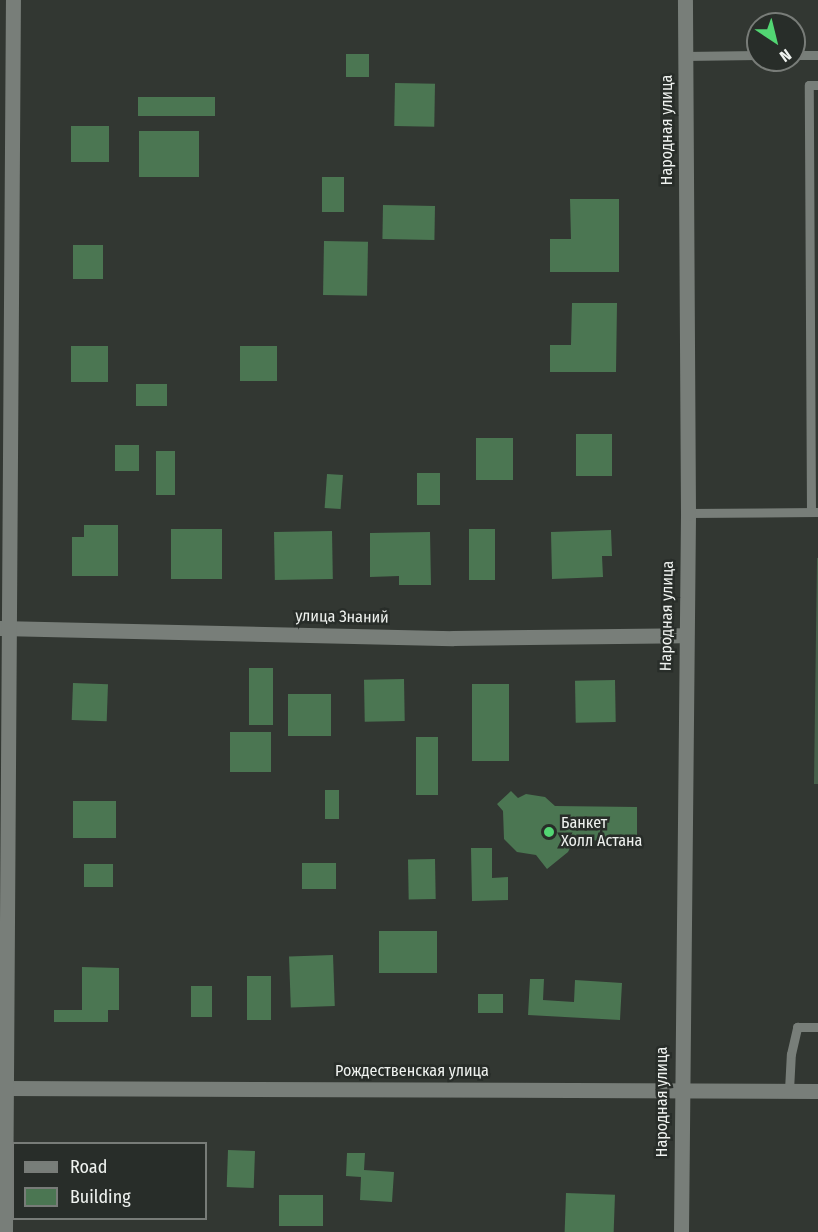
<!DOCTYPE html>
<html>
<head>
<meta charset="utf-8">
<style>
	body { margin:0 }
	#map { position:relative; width:818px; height:1232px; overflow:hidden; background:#323732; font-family:"Fira Sans Condensed",sans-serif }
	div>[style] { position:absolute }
	.green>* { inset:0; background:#47604b }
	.building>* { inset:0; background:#4b7652; transform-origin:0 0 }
	.service>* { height:9px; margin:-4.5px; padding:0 4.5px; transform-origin:4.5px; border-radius:4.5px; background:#787e79 }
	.minor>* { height:15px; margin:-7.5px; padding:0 7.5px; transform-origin:7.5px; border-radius:7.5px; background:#787e79 }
	.dots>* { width:16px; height:16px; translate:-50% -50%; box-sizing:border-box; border:3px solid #282d29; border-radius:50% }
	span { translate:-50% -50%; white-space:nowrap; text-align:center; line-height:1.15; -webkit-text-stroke:5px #282d29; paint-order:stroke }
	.street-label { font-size:16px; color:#eff2ef }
	.poi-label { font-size:16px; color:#eff2ef }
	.left { translate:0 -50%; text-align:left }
	.legend { position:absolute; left:12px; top:1142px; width:195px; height:78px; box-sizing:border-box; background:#282d29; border:2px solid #787c78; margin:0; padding:8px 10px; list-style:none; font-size:18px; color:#eff2ef }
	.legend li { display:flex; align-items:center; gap:12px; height:30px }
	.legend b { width:30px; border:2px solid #787c78 }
	.north { position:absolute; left:746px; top:12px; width:60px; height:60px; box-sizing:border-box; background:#282d29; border:2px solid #787c78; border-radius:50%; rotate:145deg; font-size:16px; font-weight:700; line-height:24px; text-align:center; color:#eff2ef }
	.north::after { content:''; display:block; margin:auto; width:21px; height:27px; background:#52d673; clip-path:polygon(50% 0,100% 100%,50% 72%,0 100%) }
</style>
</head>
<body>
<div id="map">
	<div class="green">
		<i style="clip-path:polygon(817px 558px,818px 558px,818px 784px,814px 784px)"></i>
	</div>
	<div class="building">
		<i style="left:346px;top:54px;width:23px;height:23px"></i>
		<i style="left:395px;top:83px;width:40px;height:43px;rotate:1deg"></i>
		<i style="left:215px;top:97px;width:19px;height:77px;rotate:90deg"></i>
		<i style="left:71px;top:126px;width:38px;height:36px"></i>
		<i style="left:139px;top:131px;width:60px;height:46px"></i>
		<i style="left:322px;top:177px;width:22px;height:35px"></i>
		<i style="clip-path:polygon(570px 199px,619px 199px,619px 272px,550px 272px,550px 239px,571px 239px)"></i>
		<i style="left:383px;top:205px;width:52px;height:34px;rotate:1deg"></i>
		<i style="left:324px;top:241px;width:44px;height:54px;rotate:1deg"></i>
		<i style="left:73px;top:245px;width:30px;height:34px"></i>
		<i style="clip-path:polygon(572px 303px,617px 303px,616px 372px,550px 372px,550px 345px,571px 345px)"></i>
		<i style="left:71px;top:346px;width:37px;height:36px"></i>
		<i style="left:240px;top:346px;width:37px;height:35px"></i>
		<i style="left:136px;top:384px;width:31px;height:22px"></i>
		<i style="left:576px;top:434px;width:36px;height:42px"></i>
		<i style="left:476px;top:438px;width:37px;height:42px"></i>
		<i style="left:115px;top:445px;width:24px;height:26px"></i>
		<i style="left:156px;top:451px;width:19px;height:44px"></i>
		<i style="left:417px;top:473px;width:23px;height:32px"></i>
		<i style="left:327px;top:474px;width:16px;height:34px;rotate:4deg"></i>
		<i style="clip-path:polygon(84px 525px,118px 525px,118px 576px,72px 576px,72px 537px,84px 537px)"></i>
		<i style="left:171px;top:529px;width:51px;height:50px"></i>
		<i style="left:469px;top:529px;width:26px;height:51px"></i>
		<i style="clip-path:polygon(611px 530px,612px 556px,602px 556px,603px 577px,552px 579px,551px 532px)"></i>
		<i style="left:332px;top:531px;width:48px;height:58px;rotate:89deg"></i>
		<i style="clip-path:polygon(430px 532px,431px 585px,399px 585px,399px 576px,370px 577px,370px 533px)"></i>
		<i style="left:249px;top:668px;width:24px;height:57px"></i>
		<i style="left:404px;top:679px;width:42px;height:40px;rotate:89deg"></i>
		<i style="left:615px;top:680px;width:42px;height:40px;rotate:89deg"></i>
		<i style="left:73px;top:683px;width:35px;height:37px;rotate:2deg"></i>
		<i style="left:472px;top:684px;width:37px;height:77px"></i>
		<i style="left:288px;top:694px;width:43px;height:42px"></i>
		<i style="left:230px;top:732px;width:41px;height:40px"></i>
		<i style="left:416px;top:737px;width:22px;height:58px"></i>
		<i style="left:325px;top:790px;width:14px;height:29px"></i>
		<i style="clip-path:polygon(511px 791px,518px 798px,526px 794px,545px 797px,555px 806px,637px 807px,637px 841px,574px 840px,568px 852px,547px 869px,536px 855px,517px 852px,504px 839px,503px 811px,497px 804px)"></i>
		<i style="left:116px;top:801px;width:37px;height:43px;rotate:90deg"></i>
		<i style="clip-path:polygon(471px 848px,492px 848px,492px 878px,508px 877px,508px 900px,472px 901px)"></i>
		<i style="left:435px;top:859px;width:40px;height:27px;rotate:89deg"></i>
		<i style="left:302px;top:863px;width:34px;height:26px"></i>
		<i style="left:84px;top:864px;width:29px;height:23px"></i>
		<i style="left:379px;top:931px;width:58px;height:42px"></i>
		<i style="left:333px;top:955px;width:51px;height:44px;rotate:88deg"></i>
		<i style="clip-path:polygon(82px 967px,119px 968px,119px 1010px,108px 1010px,108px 1022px,54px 1022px,54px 1010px,82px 1010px)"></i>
		<i style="left:247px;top:976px;width:24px;height:44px"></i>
		<i style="clip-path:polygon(530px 979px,544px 979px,543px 1000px,574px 1002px,575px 980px,622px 983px,620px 1020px,528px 1015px)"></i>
		<i style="left:191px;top:986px;width:21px;height:31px"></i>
		<i style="left:478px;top:994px;width:25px;height:19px"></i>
		<i style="left:228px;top:1150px;width:27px;height:37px;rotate:2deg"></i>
		<i style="clip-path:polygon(347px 1153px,365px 1153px,364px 1170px,394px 1172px,392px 1202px,360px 1200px,361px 1177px,346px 1176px)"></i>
		<i style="left:566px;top:1193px;width:49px;height:39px;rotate:2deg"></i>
		<i style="left:279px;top:1195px;width:44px;height:31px"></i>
	</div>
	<div class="service">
		<i style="left:794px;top:55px;width:24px"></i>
		<i style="left:684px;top:56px;width:74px;rotate:-0.8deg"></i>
		<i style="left:811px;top:512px;width:427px;rotate:-90.3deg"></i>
		<i style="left:809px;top:85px;width:9px"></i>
		<i style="left:688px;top:513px;width:130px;rotate:-0.4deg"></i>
		<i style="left:789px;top:1090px;width:36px;rotate:-87deg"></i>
		<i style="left:791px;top:1054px;width:28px;rotate:-77deg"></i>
		<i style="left:797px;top:1027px;width:21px"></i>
	</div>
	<div class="minor">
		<i style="left:0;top:628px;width:453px;rotate:1.3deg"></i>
		<i style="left:453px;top:638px;width:231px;rotate:-0.7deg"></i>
		<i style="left:5px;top:1088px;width:813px;rotate:0.21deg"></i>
		<i style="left:5px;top:1232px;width:1232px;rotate:-89.63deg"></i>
		<i style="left:681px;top:1232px;width:719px;rotate:-89.44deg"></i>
		<i style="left:688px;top:513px;width:513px;rotate:-90.34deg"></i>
	</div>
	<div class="dots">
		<i style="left:549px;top:832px;background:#52d673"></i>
	</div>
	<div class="street-label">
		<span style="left:667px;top:130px;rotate:-90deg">Народная улица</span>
		<span style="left:667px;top:616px;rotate:-89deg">Народная улица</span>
		<span style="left:342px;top:617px;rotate:1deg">улица Знаний</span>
		<span style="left:412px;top:1071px">Рождественская улица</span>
		<span style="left:662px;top:1102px;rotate:-90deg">Народная улица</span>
	</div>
	<div class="poi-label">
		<span class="left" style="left:561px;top:832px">Банкет<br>Холл Астана</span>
	</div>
	<ul class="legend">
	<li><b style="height:8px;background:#787e79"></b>Road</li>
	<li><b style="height:16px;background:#4b7652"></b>Building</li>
	</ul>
	<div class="north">N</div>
</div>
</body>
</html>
